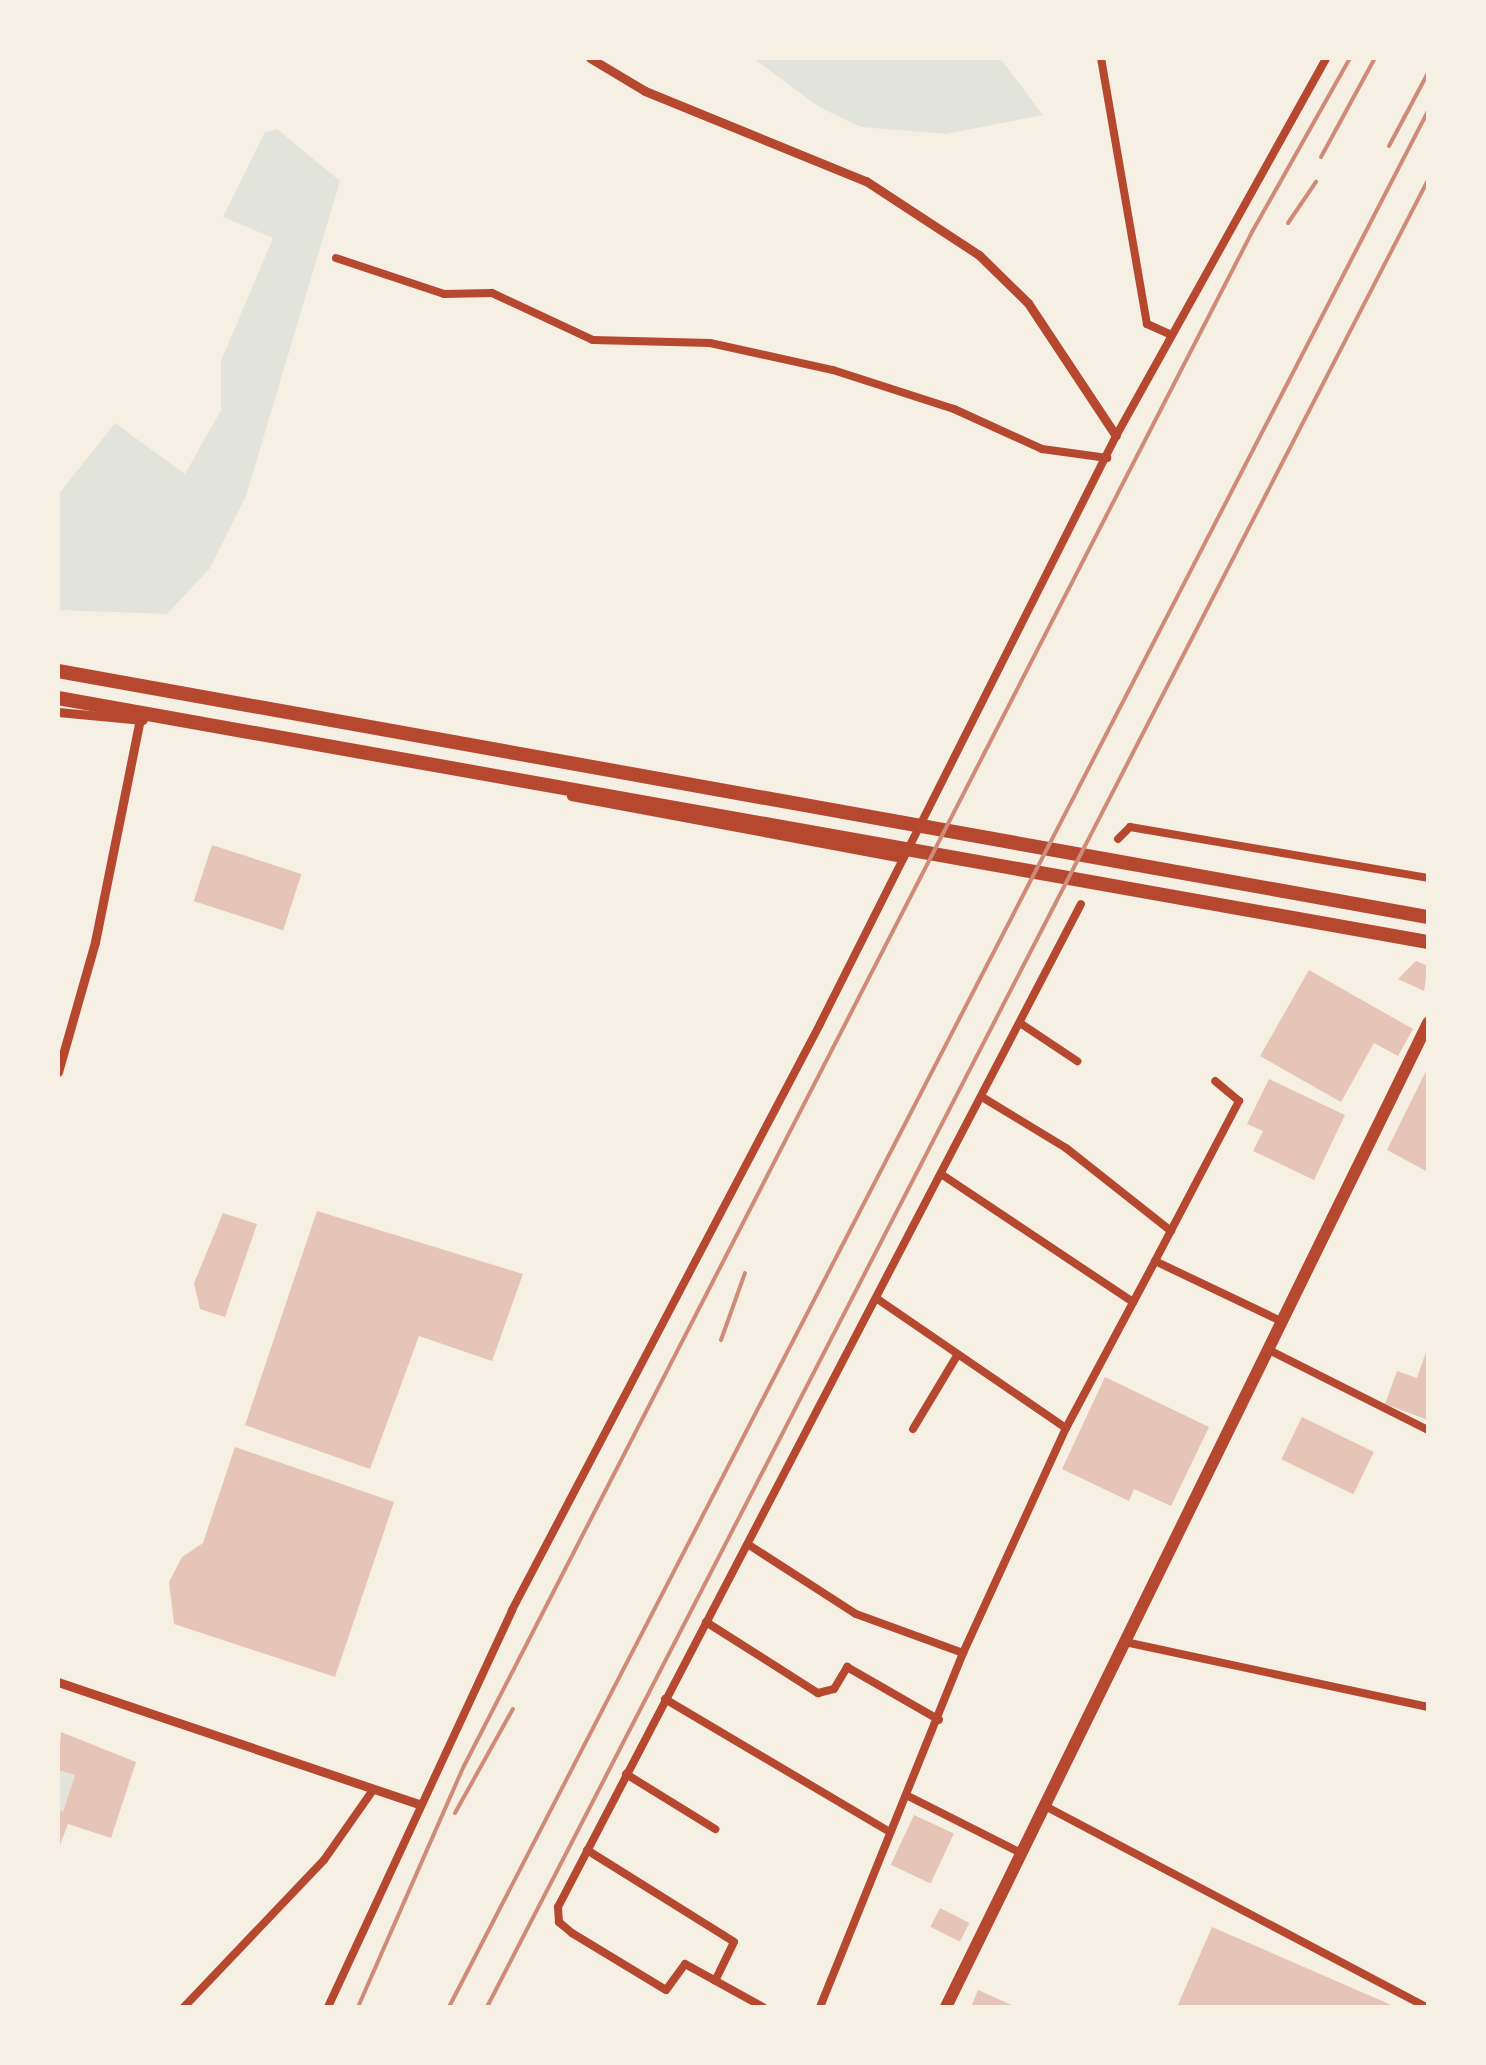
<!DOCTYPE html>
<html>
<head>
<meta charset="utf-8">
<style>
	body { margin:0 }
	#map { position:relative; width:1486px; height:2065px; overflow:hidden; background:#f6efe4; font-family:"Fira Sans",sans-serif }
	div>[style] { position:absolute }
	.green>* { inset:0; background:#e2e4dc }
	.building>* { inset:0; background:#e6c5b7; transform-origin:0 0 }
	.minor>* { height:8px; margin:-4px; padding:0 4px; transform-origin:4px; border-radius:4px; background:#b5482f }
	.tertiary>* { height:9px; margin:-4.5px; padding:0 4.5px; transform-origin:4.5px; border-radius:4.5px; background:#b5482f }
	.trunk>* { height:12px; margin:-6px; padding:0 6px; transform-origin:6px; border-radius:6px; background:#b5482f }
	.motorway>* { height:14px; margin:-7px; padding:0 7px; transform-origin:7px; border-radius:7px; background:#b5482f }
	.rail>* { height:4px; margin:-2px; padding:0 2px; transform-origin:2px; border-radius:2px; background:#cf8b77 }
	span { translate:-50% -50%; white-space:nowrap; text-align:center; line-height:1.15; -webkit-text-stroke:6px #f6efe4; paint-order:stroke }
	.frame { position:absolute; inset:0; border:60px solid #f6efe4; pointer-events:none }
</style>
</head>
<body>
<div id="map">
	<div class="green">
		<i style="clip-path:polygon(753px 58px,1000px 58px,1043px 115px,946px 134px,861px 127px,819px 107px)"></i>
		<i style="clip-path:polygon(277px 129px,340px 181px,246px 496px,210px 568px,167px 614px,58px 610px,58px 495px,115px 423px,185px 474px,221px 410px,221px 361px,273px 238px,223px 217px,265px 132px)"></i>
		<i style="clip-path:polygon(58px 1770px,75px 1775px,63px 1812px,58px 1809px)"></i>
	</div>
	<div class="building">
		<i style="left:212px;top:845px;width:94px;height:59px;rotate:18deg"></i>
		<i style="clip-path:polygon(1416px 961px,1428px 966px,1424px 991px,1398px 979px)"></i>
		<i style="clip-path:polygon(1309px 970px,1413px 1029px,1398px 1056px,1374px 1043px,1341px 1102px,1260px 1056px)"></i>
		<i style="clip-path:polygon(1428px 1067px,1428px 1172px,1387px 1150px)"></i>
		<i style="clip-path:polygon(1269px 1079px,1345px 1115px,1314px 1180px,1253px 1151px,1263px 1131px,1247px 1124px)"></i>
		<i style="clip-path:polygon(317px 1211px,523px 1274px,492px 1361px,419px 1336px,370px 1469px,245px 1425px)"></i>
		<i style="clip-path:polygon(223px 1213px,257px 1224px,225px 1317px,200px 1309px,194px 1283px)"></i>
		<i style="clip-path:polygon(1428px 1346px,1428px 1420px,1385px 1404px,1397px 1371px,1417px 1378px)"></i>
		<i style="clip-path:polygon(1105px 1377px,1209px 1427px,1171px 1506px,1134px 1489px,1129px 1501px,1062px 1469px)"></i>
		<i style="left:1302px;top:1417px;width:80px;height:47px;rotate:26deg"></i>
		<i style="clip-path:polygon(235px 1447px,394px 1502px,335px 1677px,174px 1624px,169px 1582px,182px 1557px,203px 1543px)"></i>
		<i style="clip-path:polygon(61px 1732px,136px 1762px,111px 1838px,68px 1824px,58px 1850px,58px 1809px,63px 1812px,75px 1775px,58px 1770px)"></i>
		<i style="left:914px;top:1815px;width:44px;height:55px;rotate:25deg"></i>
		<i style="left:940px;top:1908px;width:33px;height:21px;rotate:27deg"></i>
		<i style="clip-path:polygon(1212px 1927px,1396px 2007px,1177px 2007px)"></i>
		<i style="clip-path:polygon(978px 1990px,1016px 2007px,971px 2007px)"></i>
	</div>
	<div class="minor">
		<i style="left:1101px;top:58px;width:270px;rotate:80.2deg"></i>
		<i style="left:1147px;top:324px;width:27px;rotate:24deg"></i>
		<i style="left:336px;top:258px;width:114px;rotate:18.4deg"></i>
		<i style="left:444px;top:294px;width:48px;rotate:-1.2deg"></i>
		<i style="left:492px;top:293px;width:111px;rotate:25deg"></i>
		<i style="left:593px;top:340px;width:117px;rotate:1.5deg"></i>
		<i style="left:710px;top:343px;width:126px;rotate:12.4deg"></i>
		<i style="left:833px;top:370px;width:127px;rotate:17.9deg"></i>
		<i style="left:954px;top:409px;width:97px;rotate:24.4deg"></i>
		<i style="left:1042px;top:449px;width:66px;rotate:7.9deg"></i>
		<i style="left:1118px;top:839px;width:17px;rotate:-45deg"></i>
		<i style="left:1130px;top:827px;width:302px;rotate:9.7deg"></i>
		<i style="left:1020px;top:1023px;width:69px;rotate:33.7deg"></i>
		<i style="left:982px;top:1097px;width:98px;rotate:31.3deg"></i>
		<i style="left:1066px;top:1148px;width:134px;rotate:38.3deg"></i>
		<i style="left:941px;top:1174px;width:231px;rotate:33.7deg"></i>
		<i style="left:1155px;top:1261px;width:181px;rotate:-62.3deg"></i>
		<i style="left:1239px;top:1101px;width:31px;rotate:-140deg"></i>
		<i style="left:876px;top:1298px;width:230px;rotate:34.4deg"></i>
		<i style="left:1269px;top:1350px;width:178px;rotate:26.7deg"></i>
		<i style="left:913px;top:1429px;width:87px;rotate:-59deg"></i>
		<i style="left:749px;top:1545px;width:127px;rotate:32.8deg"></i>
		<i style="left:856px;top:1614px;width:114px;rotate:20deg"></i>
		<i style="left:706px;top:1622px;width:133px;rotate:32.4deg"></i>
		<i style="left:818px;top:1693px;width:16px;rotate:-14deg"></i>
		<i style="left:834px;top:1689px;width:26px;rotate:-59deg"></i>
		<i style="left:847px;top:1667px;width:106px;rotate:29.9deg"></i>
		<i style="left:1125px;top:1642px;width:310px;rotate:12.1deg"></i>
		<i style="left:665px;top:1699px;width:261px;rotate:30.6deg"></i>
		<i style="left:626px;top:1774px;width:105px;rotate:31.7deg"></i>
		<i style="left:908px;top:1796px;width:127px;rotate:26.8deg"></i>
		<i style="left:1045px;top:1806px;width:432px;rotate:27.8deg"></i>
		<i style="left:587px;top:1850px;width:173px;rotate:32deg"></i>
		<i style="left:734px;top:1942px;width:43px;rotate:116deg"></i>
		<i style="left:184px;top:2007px;width:203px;rotate:-46.4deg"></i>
		<i style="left:324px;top:1860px;width:85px;rotate:-55deg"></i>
		<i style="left:328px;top:2007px;width:438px;rotate:-65.1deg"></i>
		<i style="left:512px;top:1610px;width:662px;rotate:-62.27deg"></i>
		<i style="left:820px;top:1024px;width:658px;rotate:-63.28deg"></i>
		<i style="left:1116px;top:436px;width:432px;rotate:-60.9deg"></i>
		<i style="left:763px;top:2007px;width:89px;rotate:-151.1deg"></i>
		<i style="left:685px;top:1964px;width:32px;rotate:126deg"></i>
		<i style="left:666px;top:1990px;width:110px;rotate:-148.8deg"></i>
		<i style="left:572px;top:1933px;width:17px;rotate:-140deg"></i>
		<i style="left:559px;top:1922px;width:15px;rotate:-94deg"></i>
		<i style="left:558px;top:1907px;width:1131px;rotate:-62.46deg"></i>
		<i style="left:820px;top:2007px;width:382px;rotate:-68deg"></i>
		<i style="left:963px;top:1653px;width:247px;rotate:-65.4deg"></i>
		<i style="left:1066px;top:1428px;width:189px;rotate:-61.9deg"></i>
		<i style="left:1155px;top:1261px;width:142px;rotate:25.5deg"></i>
	</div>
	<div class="tertiary">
		<i style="left:590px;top:58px;width:64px;rotate:31deg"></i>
		<i style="left:645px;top:91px;width:239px;rotate:22.2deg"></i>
		<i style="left:866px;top:181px;width:135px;rotate:33.2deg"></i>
		<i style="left:979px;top:255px;width:69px;rotate:44.4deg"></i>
		<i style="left:1028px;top:303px;width:159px;rotate:56.5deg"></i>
		<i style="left:58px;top:712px;width:85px;rotate:5.4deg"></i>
		<i style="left:571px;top:796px;width:337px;rotate:10.6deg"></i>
		<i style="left:58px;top:1072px;width:135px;rotate:-74.1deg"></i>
		<i style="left:95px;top:942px;width:227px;rotate:-78.6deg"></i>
		<i style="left:58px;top:1682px;width:380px;rotate:18.7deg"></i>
	</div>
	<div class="trunk">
		<i style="left:946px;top:2007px;width:1096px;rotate:-63.9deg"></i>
	</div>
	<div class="motorway">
		<i style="left:58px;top:671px;width:1392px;rotate:10.18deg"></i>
		<i style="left:58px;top:698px;width:1392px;rotate:10.1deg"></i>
	</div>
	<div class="rail">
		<i style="left:1389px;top:146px;width:83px;rotate:-61.9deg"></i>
		<i style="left:1321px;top:157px;width:113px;rotate:-61.4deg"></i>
		<i style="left:1288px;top:223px;width:50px;rotate:-55.7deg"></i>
		<i style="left:721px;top:1340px;width:71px;rotate:-70.3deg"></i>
		<i style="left:455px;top:1813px;width:119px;rotate:-60.9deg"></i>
		<i style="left:358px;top:2007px;width:263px;rotate:-66.3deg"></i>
		<i style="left:464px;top:1766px;width:1725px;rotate:-62.81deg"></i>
		<i style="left:1252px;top:232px;width:200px;rotate:-60.6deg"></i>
		<i style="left:449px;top:2007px;width:2134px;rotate:-62.69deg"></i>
		<i style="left:487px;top:2007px;width:2055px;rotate:-62.75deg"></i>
	</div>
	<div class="frame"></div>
</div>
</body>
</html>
